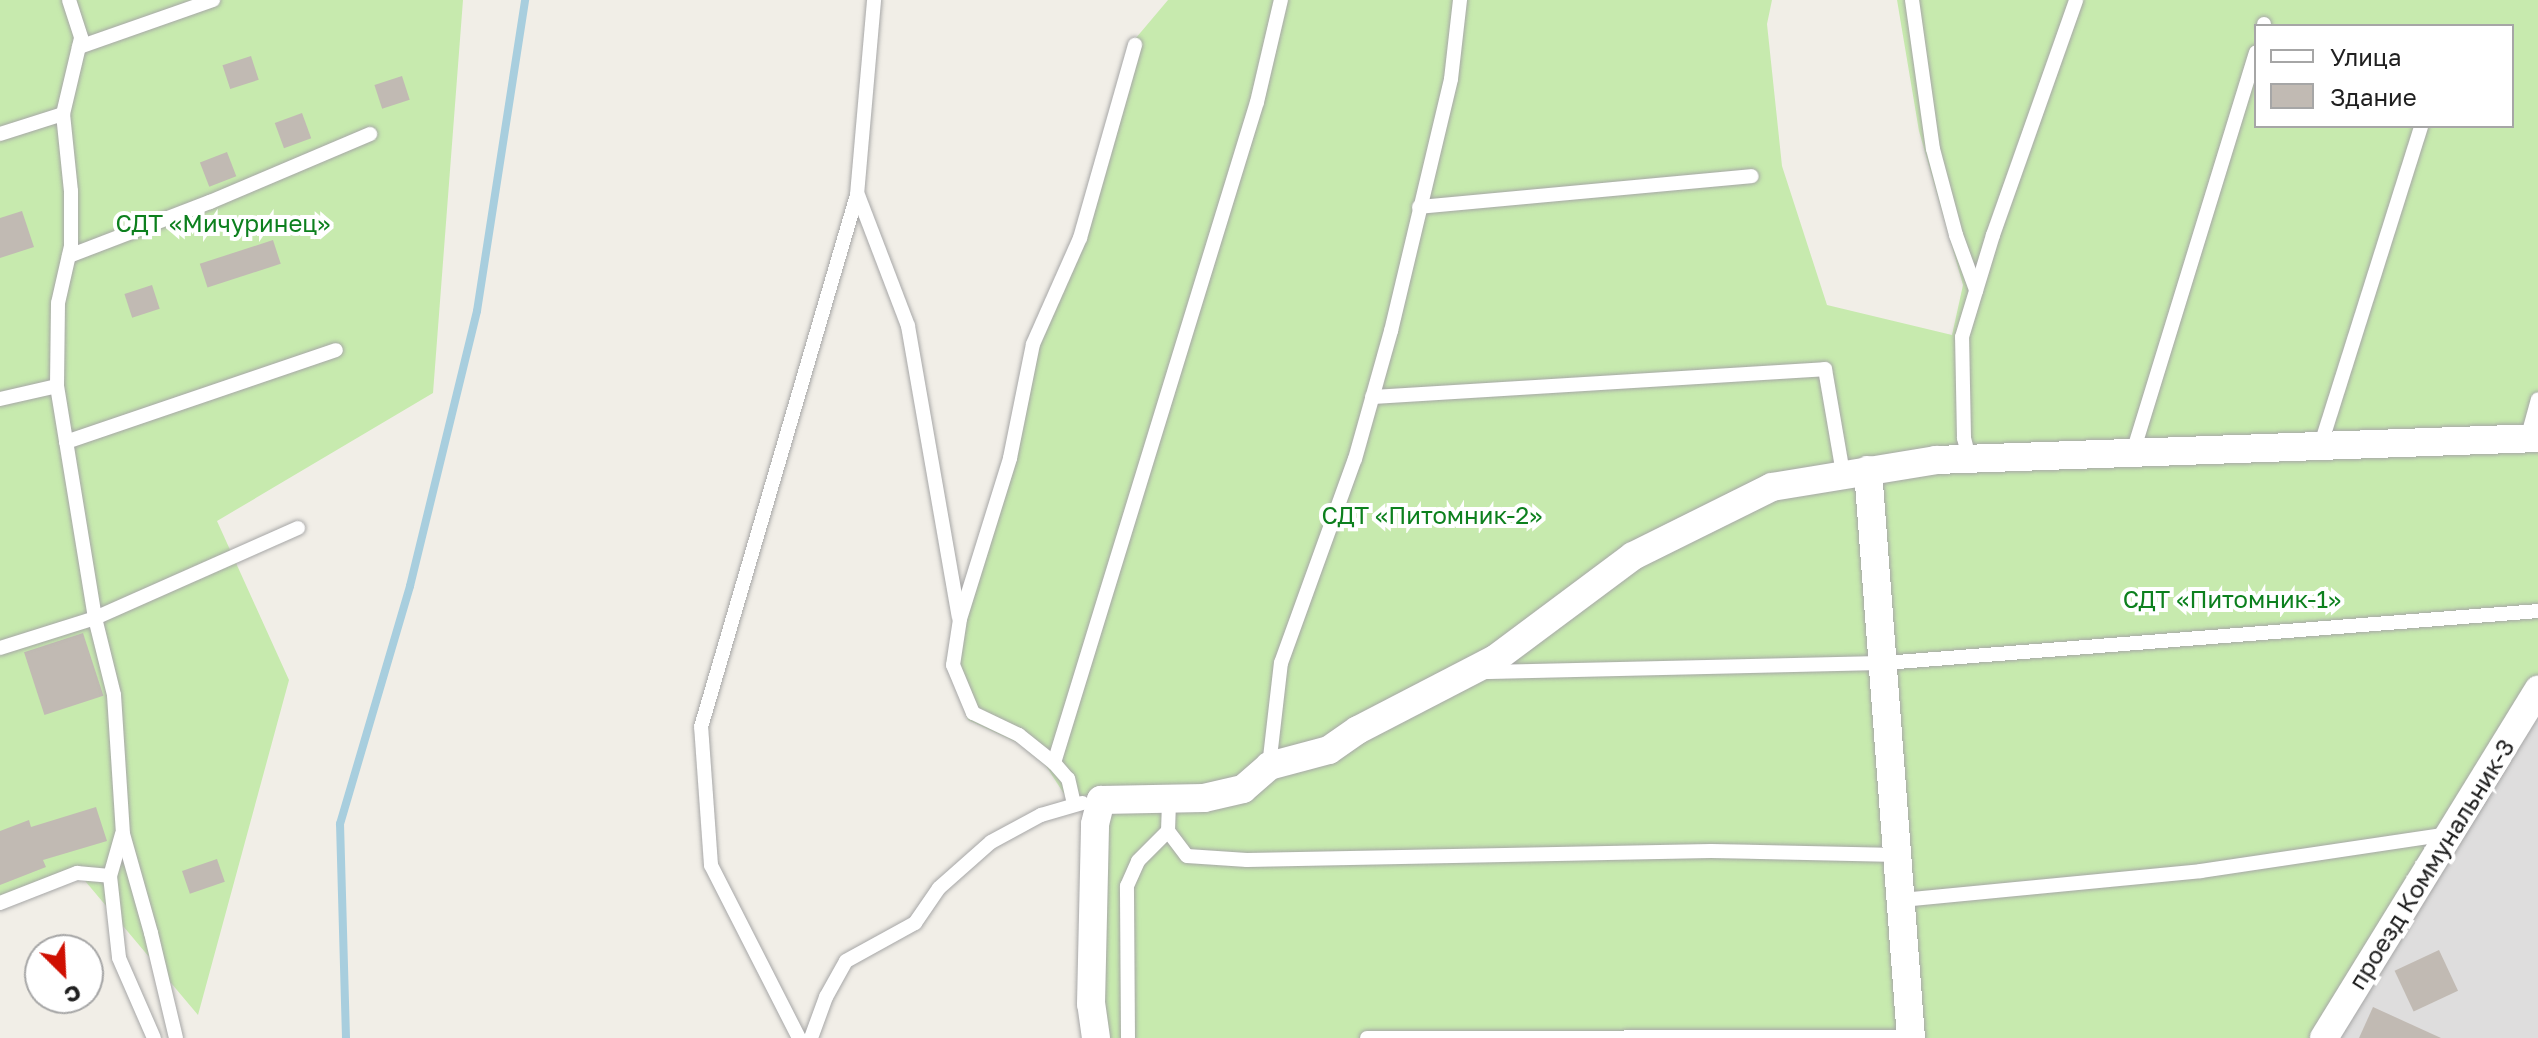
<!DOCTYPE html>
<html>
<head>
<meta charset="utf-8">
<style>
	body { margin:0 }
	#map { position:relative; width:2538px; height:1038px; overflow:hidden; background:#f1eee7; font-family:"Golos Text",sans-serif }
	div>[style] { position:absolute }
	.residential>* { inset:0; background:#dedddd }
	.grass>* { inset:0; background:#c7eaae }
	.stream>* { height:8px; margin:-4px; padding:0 4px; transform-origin:4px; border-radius:4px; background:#a8cede }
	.building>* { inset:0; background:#c1bab3; transform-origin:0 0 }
	.roads { filter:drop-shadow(0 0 2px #a7a7a7) drop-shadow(0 0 2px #a7a7a7) }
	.service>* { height:14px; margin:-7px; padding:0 7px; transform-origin:7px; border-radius:7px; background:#fff }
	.minor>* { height:28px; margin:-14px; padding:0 14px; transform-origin:14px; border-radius:14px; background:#fff }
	span { translate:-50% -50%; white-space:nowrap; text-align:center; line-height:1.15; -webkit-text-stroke:8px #fff; paint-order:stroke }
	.park-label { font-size:24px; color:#0d801e }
	.street-label { font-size:24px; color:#202020 }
	.legend { position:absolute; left:2254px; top:24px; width:260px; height:104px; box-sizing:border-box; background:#fff; border:2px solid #a6a6a6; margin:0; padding:10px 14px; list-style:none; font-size:24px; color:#202020 }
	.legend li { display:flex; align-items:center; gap:16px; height:40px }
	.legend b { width:40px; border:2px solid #a6a6a6 }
	.north { position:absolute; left:24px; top:934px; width:80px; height:80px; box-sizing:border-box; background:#fff; border:2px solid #a6a6a6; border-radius:50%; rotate:156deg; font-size:22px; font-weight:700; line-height:32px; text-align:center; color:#202020 }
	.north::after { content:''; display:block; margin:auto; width:28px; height:36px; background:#cf1002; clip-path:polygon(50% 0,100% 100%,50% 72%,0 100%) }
</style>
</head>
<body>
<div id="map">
	<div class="residential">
		<i style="clip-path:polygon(2538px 699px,2538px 1038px,2331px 1038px)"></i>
	</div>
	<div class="grass">
		<i style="clip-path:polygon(0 0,463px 0,433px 393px,217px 521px,289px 680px,198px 1015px,75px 869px,0 899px)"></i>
		<i style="clip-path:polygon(evenodd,1168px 0,1772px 0,1767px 24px,1782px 166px,1827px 305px,1952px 335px,1963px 285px,1919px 131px,1897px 0,2538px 0,2538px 682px,2318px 1038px,1101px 1038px,1104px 796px,1087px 795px,1068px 800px,1046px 766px,1018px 743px,968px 720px,946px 663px,956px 612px,1005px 455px,1030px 337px,1073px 243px,1130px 45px,1168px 0,2256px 26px,2512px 26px,2512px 126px,2256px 126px,2256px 26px)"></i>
	</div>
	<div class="stream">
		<i style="left:346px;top:1038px;width:214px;rotate:-91.6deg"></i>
		<i style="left:340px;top:824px;width:248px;rotate:-73.6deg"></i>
		<i style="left:410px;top:586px;width:283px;rotate:-76.3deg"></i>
		<i style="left:477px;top:311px;width:315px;rotate:-81.2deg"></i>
	</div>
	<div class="building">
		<i style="left:251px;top:56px;width:25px;height:30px;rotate:72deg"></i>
		<i style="left:402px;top:76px;width:25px;height:29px;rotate:72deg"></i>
		<i style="left:302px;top:113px;width:27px;height:29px;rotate:70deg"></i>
		<i style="left:227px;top:152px;width:26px;height:29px;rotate:69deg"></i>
		<i style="clip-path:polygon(22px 211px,34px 247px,0 258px,0 218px)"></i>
		<i style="left:273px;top:240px;width:25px;height:77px;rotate:72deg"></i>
		<i style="left:152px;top:285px;width:25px;height:29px;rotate:72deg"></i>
		<i style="left:83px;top:633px;width:66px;height:62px;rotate:72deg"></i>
		<i style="clip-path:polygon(96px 807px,107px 841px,43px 860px,46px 867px,0 885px,0 831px,29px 820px,31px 827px)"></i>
		<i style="left:217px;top:859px;width:24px;height:37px;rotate:71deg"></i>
		<i style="left:2439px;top:950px;width:45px;height:49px;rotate:65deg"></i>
		<i style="clip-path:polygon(2373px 1007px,2441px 1038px,2359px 1038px)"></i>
	</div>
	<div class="roads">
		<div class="service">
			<i style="left:69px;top:0;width:40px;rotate:72deg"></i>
			<i style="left:81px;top:38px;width:78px;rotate:103.3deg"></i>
			<i style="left:63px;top:114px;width:77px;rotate:84.1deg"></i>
			<i style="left:71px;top:191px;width:55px;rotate:90deg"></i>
			<i style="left:71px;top:246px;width:58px;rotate:102.8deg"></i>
			<i style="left:58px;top:303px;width:83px;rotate:90.7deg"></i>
			<i style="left:57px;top:386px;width:235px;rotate:80.7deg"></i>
			<i style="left:95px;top:618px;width:79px;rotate:76.1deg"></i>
			<i style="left:114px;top:695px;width:139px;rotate:86.3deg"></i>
			<i style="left:123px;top:834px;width:103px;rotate:74.2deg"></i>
			<i style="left:151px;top:933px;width:108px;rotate:76.6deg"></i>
			<i style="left:1912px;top:0;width:150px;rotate:82deg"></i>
			<i style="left:1933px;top:149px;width:89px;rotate:75deg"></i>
			<i style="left:1956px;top:235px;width:59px;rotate:70deg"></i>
			<i style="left:2264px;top:26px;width:2px;rotate:-90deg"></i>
			<i style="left:79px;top:47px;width:142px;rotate:-19.3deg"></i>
			<i style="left:0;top:134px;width:66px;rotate:-17.6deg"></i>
			<i style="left:858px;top:195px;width:140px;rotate:69.1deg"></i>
			<i style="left:908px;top:326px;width:295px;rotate:80.1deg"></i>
			<i style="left:1419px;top:207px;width:334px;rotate:-5.3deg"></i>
			<i style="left:69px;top:256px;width:151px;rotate:-21deg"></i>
			<i style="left:210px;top:202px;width:174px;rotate:-23deg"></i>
			<i style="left:1372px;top:397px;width:454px;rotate:-3.5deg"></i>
			<i style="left:1825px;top:369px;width:106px;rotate:80.2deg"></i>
			<i style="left:0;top:399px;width:58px;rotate:-12.8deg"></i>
			<i style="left:2527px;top:439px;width:41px;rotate:-74.6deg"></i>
			<i style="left:66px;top:442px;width:285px;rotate:-18.8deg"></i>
			<i style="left:2321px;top:444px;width:333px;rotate:-72.5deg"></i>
			<i style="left:2133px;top:452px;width:418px;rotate:-72.9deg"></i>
			<i style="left:1969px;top:458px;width:21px;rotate:-104deg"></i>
			<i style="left:1964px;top:438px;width:101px;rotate:-91.1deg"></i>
			<i style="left:1962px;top:337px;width:107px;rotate:-73.1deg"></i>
			<i style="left:1993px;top:235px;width:249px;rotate:-70.5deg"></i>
			<i style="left:0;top:648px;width:100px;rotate:-17.5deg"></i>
			<i style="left:95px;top:618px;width:222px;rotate:-23.9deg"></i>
			<i style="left:1485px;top:672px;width:400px;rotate:-1.3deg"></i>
			<i style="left:1885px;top:663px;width:655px;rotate:-4.55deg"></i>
			<i style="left:1054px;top:763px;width:691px;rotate:-72.93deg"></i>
			<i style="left:1257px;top:102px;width:105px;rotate:-76.8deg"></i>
			<i style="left:1269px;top:766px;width:104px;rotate:-83.4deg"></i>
			<i style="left:1281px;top:663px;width:217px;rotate:-70.1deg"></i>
			<i style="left:1355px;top:459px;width:133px;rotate:-74.3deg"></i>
			<i style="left:1391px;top:331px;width:259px;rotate:-76.6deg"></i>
			<i style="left:1451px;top:79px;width:80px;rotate:-83.5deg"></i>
			<i style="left:1074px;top:804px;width:26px;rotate:-103deg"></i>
			<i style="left:1068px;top:779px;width:21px;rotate:-131deg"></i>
			<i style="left:1054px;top:763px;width:45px;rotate:-141.3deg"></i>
			<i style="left:1019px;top:735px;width:51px;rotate:-154.4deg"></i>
			<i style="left:973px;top:713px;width:52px;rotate:-112.6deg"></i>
			<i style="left:953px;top:665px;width:47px;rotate:-81.3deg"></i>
			<i style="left:960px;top:619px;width:169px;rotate:-72.7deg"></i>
			<i style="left:1010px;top:458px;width:116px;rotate:-78.6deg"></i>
			<i style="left:1033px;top:344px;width:116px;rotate:-66.1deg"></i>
			<i style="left:1080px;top:238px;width:201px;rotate:-74.1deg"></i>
			<i style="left:1168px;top:831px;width:31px;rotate:53deg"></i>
			<i style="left:1187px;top:856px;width:60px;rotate:3.8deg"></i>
			<i style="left:1247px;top:860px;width:464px;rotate:-1.1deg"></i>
			<i style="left:1711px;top:851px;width:187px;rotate:1.2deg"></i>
			<i style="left:122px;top:834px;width:44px;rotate:105.9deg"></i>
			<i style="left:110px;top:876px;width:82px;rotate:83.7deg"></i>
			<i style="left:119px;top:958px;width:87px;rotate:66.4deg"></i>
			<i style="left:1901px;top:900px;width:301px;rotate:-5.5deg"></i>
			<i style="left:2201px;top:871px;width:251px;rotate:-8.5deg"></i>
			<i style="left:0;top:903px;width:83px;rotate:-21.3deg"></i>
			<i style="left:77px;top:873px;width:33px;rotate:5deg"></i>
			<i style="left:799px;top:1038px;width:194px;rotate:-117deg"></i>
			<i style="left:711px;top:865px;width:138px;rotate:-94.1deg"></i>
			<i style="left:701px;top:727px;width:554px;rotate:-73.66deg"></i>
			<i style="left:857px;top:195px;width:196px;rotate:-85deg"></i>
			<i style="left:811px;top:1038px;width:44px;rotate:-69.9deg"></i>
			<i style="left:826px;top:997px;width:41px;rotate:-60.9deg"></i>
			<i style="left:846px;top:961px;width:79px;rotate:-28.8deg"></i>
			<i style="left:915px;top:923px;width:42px;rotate:-55.6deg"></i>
			<i style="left:939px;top:888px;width:69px;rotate:-41.5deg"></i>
			<i style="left:991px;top:842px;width:57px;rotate:-28.4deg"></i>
			<i style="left:1041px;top:815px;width:43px;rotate:-16.3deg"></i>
			<i style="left:1128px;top:1038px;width:152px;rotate:-90.4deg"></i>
			<i style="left:1127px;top:886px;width:27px;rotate:-66deg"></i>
			<i style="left:1138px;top:861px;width:42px;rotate:-45deg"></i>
			<i style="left:1168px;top:831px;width:30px;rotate:-88deg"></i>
			<i style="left:1367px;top:1038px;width:544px;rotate:-0.11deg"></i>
		</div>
		<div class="minor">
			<i style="left:1868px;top:470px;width:570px;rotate:85.67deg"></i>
			<i style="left:1096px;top:1038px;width:34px;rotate:-98deg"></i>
			<i style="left:1091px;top:1004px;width:180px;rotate:-88.7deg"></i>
			<i style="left:1095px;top:824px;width:25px;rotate:-76deg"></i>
			<i style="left:1101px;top:800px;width:103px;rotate:-1.1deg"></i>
			<i style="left:1204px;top:798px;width:40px;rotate:-13deg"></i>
			<i style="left:1243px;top:789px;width:35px;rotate:-41deg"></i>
			<i style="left:1269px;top:766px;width:62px;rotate:-14.9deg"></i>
			<i style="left:1329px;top:750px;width:35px;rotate:-35deg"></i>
			<i style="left:1358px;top:730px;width:154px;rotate:-27.4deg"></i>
			<i style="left:1495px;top:659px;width:172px;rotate:-36.7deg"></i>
			<i style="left:1633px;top:556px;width:155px;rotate:-26.4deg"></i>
			<i style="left:1772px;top:487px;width:166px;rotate:-9.3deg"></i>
			<i style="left:1936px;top:460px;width:602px;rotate:-2.09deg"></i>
			<i style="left:2324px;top:1038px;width:409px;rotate:-58.4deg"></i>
		</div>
	</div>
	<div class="park-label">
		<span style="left:223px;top:223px">СДТ «Мичуринец»</span>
		<span style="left:1432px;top:515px">СДТ «Питомник-2»</span>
		<span style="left:2232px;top:599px">СДТ «Питомник-1»</span>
	</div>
	<div class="street-label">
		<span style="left:2431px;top:864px;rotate:-58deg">проезд Коммунальник-3</span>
	</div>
	<ul class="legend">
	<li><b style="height:10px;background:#fff"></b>Улица</li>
	<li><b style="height:22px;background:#c1bab3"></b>Здание</li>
	</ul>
	<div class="north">С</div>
</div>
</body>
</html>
